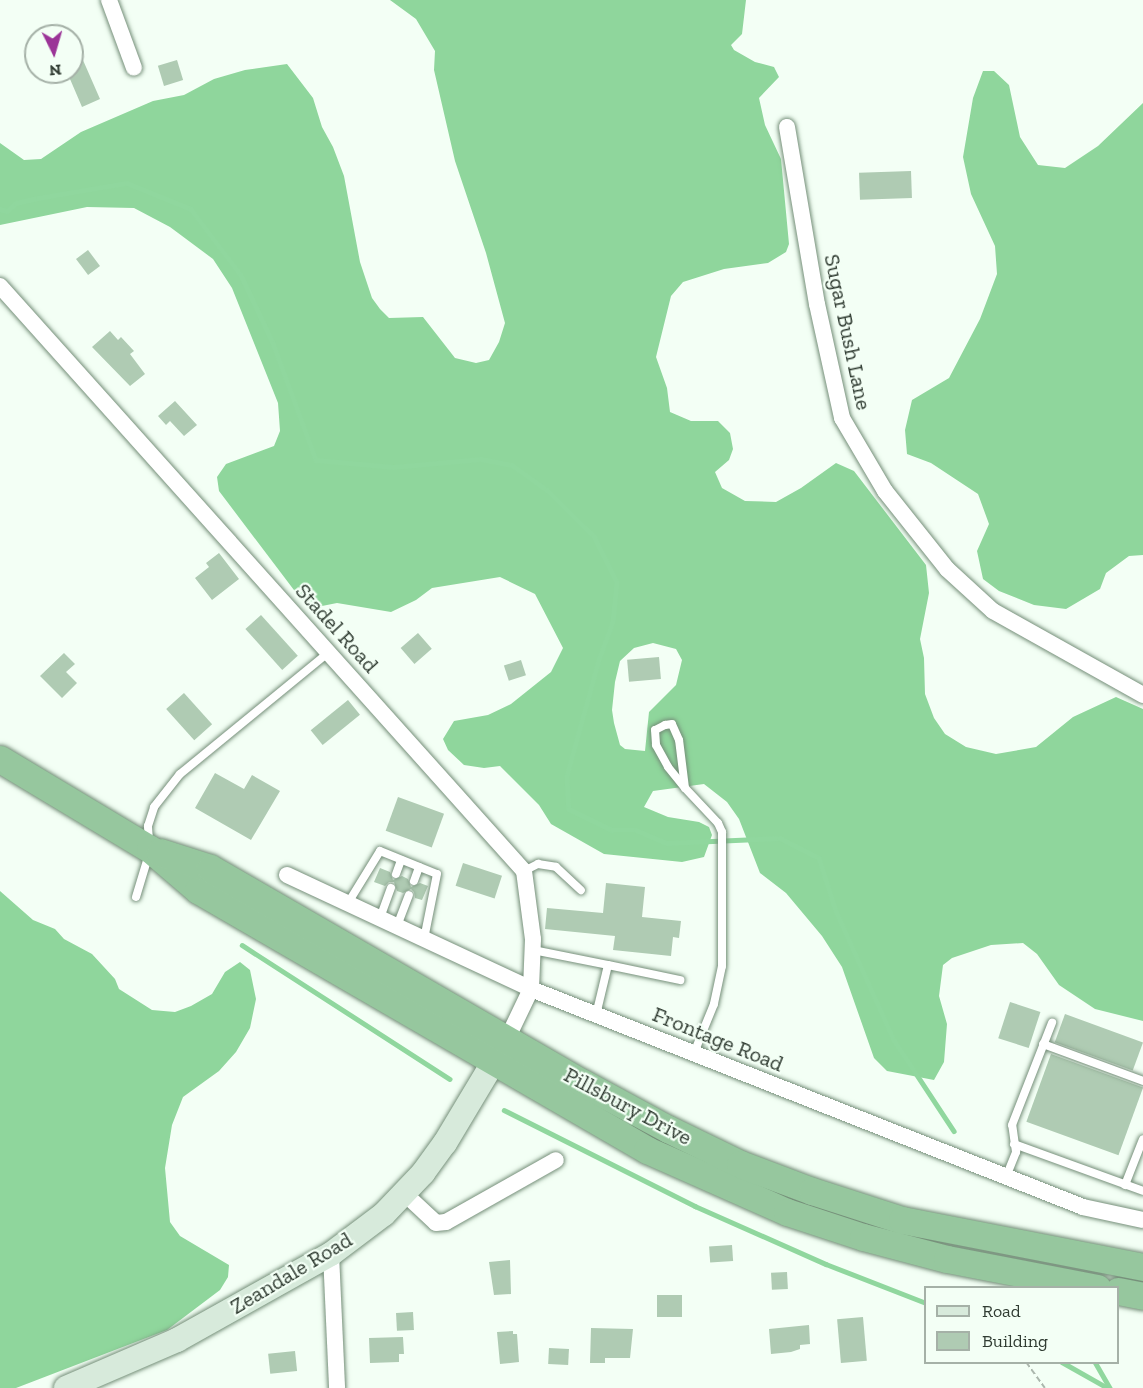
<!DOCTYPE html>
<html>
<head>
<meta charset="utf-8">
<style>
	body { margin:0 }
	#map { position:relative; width:1143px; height:1388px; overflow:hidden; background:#f3fff5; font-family:"Zilla Slab",serif }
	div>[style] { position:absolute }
	.forest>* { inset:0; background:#8fd69c }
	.stream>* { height:4.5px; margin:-2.25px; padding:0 2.25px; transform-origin:2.25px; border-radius:2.25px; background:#90d79e }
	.building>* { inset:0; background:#afcbb3; transform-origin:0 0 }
	.path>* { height:2px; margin-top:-1px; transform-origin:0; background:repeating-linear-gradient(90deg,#abb7ad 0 6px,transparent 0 9px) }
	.roads { filter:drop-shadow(0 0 2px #758f79) drop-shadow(0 0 2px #758f79) }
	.service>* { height:8px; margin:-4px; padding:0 4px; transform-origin:4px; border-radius:4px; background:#fff }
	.minor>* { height:16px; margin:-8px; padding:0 8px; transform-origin:8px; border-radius:8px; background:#fff }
	.secondary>* { height:24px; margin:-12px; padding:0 12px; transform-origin:12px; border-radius:12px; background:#d7eadb }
	.trunk>* { height:27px; margin:-13.5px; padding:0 13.5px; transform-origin:13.5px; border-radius:13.5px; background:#96c79e }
	span { translate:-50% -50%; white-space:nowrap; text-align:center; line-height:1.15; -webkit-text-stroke:4.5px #f3fff5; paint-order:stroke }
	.street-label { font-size:22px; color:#303c32 }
	.legend { position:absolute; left:924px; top:1286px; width:195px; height:78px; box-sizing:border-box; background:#f3fff5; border:2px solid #a5b1a7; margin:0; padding:8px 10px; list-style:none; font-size:18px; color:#303c32 }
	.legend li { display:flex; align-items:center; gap:12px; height:30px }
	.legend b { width:30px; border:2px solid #a5b1a7 }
	.north { position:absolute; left:24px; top:24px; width:60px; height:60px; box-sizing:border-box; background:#f3fff5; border:2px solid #a5b1a7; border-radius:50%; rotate:175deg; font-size:16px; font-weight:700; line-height:24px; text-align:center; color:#303c32 }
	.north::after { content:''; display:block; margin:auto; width:21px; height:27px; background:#9b3497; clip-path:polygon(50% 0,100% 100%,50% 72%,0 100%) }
</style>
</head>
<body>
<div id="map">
	<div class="forest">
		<i style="clip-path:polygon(evenodd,390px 0,746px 0,742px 34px,731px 45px,734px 50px,755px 62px,774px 67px,779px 77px,759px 98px,765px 125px,781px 159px,789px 244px,786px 252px,768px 263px,724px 269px,683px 282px,671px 296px,656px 357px,667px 388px,670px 412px,691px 421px,718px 421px,730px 433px,733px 449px,729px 460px,715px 472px,722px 488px,745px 501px,776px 502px,801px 488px,836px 463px,854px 471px,926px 565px,929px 593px,920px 639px,924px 658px,925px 694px,934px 718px,945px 734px,966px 747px,996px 754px,1036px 747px,1073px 717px,1116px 697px,1143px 709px,1143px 1021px,1095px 1009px,1059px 985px,1037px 954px,1023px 943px,991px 945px,952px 958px,943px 965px,939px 996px,947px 1024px,944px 1062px,934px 1080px,887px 1071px,874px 1058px,842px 967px,822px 936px,786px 893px,760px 873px,739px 819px,727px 802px,704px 784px,653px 791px,644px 807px,668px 817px,699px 822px,709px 827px,712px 835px,704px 857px,682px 862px,604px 854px,551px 824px,539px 805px,500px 766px,484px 768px,464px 765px,448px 750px,443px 739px,454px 721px,488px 715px,511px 704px,551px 672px,563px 648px,535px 594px,500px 577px,432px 588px,416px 600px,391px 612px,337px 603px,312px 608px,300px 598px,219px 491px,217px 477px,226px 464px,274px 446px,280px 431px,278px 403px,232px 288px,213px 259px,170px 227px,134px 208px,87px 207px,0 225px,0 143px,24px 160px,41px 159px,81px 132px,153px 101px,184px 95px,214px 79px,245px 70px,287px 64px,313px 98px,322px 127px,333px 147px,344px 176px,360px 262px,372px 298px,380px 309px,389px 318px,423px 317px,455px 358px,476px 363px,489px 360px,499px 342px,505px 323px,486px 253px,455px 161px,434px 70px,435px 51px,416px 19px,390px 0,653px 643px,676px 649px,682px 660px,676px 685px,649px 712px,645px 751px,625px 749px,620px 745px,614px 723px,612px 710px,615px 682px,620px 661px,634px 648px,653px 643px)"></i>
		<i style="clip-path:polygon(983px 71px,994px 71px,1009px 85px,1020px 137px,1038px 165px,1065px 168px,1098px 146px,1143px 103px,1143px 555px,1129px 556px,1106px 573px,1100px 589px,1066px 609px,1034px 605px,999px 591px,983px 579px,977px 551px,989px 524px,978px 494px,931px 463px,907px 454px,905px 430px,912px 400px,949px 378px,980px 319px,997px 274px,995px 246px,971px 194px,963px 157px,973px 98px)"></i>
		<i style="clip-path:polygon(0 891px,33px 920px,55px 929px,64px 939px,92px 954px,115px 979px,119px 989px,152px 1010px,175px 1012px,191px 1006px,212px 994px,225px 972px,240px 962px,250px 970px,256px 999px,250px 1028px,236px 1052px,219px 1071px,183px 1097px,172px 1125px,165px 1168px,170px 1222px,180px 1236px,229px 1265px,228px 1277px,220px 1290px,167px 1330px,16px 1388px,0 1388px)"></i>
	</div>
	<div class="stream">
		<i style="left:0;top:209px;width:7px;rotate:16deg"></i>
		<i style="left:7px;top:211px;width:12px;rotate:-42deg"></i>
		<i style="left:16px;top:203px;width:23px;rotate:-13deg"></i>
		<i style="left:38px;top:198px;width:90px;rotate:-9.6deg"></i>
		<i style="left:127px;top:183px;width:69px;rotate:22.1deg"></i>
		<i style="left:191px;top:209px;width:83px;rotate:52.9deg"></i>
		<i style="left:241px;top:275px;width:75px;rotate:64.8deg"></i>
		<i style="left:273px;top:343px;width:125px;rotate:69.8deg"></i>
		<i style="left:316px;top:460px;width:77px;rotate:5.2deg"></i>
		<i style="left:393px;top:467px;width:88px;rotate:-5.2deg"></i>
		<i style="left:481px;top:459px;width:32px;rotate:11deg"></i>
		<i style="left:512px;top:465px;width:43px;rotate:35.5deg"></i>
		<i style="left:547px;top:490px;width:66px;rotate:44.4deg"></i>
		<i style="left:594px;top:536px;width:51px;rotate:63.4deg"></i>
		<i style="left:617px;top:582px;width:40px;rotate:95.7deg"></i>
		<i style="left:613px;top:622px;width:40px;rotate:110.2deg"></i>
		<i style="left:599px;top:660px;width:120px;rotate:105.4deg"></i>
		<i style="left:567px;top:776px;width:33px;rotate:87deg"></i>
		<i style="left:569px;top:809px;width:48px;rotate:26deg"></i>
		<i style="left:612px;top:830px;width:24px"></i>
		<i style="left:636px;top:830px;width:34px;rotate:23deg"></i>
		<i style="left:667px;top:843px;width:113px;rotate:-2.5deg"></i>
		<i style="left:780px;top:838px;width:44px;rotate:27.1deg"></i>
		<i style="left:819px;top:858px;width:56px;rotate:72.2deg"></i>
		<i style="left:836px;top:911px;width:141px;rotate:65.8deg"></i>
		<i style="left:894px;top:1040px;width:109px;rotate:56.6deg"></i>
		<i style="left:242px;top:945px;width:247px;rotate:32.8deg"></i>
		<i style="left:504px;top:1110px;width:214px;rotate:26.7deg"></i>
		<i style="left:695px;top:1206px;width:143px;rotate:23.9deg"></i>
		<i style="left:826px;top:1264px;width:107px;rotate:21.3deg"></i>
		<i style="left:1062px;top:1362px;width:53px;rotate:29.5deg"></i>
		<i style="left:1095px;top:1362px;width:30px;rotate:60deg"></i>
	</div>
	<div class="building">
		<i style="clip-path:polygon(72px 35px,100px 99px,82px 107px,67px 72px,72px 72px)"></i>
		<i style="left:177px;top:60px;width:21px;height:20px;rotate:73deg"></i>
		<i style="left:911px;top:171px;width:27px;height:52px;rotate:88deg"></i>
		<i style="left:88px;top:250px;width:20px;height:15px;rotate:53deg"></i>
		<i style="clip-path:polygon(110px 331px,118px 340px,121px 337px,134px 351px,130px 354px,145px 374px,130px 386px,92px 347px)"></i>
		<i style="clip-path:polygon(175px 401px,197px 425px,184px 436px,170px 421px,166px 425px,158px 416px)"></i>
		<i style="clip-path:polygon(219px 553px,239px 579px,212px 600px,195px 578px,209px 567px,206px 563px)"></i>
		<i style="left:261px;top:615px;width:55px;height:21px;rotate:48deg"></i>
		<i style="left:418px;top:633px;width:21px;height:23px;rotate:49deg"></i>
		<i style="clip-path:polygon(64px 653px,75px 664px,66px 672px,77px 683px,62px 698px,40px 676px)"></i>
		<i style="left:659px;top:657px;width:22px;height:32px;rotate:85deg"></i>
		<i style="left:521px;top:660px;width:16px;height:18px;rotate:72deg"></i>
		<i style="left:184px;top:693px;width:42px;height:24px;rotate:48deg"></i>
		<i style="left:348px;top:700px;width:19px;height:48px;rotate:51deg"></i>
		<i style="clip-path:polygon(215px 773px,244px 789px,252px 775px,280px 791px,251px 840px,195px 808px)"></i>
		<i style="left:398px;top:797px;width:49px;height:36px;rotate:20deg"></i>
		<i style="left:463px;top:863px;width:41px;height:24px;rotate:18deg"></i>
		<i style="clip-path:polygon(380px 868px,390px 872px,393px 880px,402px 876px,408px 879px,411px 887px,420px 883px,428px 886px,422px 900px,415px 898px,414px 892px,411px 889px,403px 893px,397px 891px,394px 882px,389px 882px,385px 886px,374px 882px)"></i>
		<i style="clip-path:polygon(606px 883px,645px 887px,642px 917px,681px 921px,679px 938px,673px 937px,671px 956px,613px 950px,615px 936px,545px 929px,547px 908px,603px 913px)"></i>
		<i style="left:1010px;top:1002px;width:32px;height:38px;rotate:18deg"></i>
		<i style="left:1065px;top:1014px;width:83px;height:30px;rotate:20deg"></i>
		<i style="left:1051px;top:1054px;width:98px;height:72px;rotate:20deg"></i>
		<i style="left:732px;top:1245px;width:16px;height:23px;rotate:86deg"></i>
		<i style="clip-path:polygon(510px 1260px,511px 1294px,494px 1295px,489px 1262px)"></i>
		<i style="left:787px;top:1272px;width:17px;height:16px;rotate:87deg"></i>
		<i style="left:657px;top:1295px;width:25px;height:22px"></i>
		<i style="left:413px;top:1312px;width:18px;height:17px;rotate:87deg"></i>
		<i style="left:863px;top:1317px;width:44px;height:26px;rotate:85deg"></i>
		<i style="clip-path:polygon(809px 1325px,810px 1344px,800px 1345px,800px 1349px,791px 1352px,771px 1354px,769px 1329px)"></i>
		<i style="clip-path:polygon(591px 1328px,633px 1329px,630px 1358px,605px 1358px,605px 1363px,590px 1363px)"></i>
		<i style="clip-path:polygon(513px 1331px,513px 1334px,517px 1334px,519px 1362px,500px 1364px,497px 1332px)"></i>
		<i style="clip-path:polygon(403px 1337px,404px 1354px,399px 1354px,399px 1362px,370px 1363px,369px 1338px)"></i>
		<i style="left:549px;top:1348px;width:20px;height:16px;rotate:3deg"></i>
		<i style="left:295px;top:1351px;width:20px;height:27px;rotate:84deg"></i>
	</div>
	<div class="path">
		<i style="left:1026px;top:1362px;width:32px;rotate:54deg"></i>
	</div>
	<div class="roads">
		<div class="service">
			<i style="left:685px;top:788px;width:48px;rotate:-97.1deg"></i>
			<i style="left:679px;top:740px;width:17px;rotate:-114deg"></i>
			<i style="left:672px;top:724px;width:7px;rotate:172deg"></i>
			<i style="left:665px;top:725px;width:11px;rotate:153deg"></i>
			<i style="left:655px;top:730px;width:15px;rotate:86deg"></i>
			<i style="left:656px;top:745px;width:25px;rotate:61deg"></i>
			<i style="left:668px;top:767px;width:27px;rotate:51deg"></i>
			<i style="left:685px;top:788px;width:48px;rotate:46.7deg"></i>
			<i style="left:718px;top:823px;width:10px;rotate:66deg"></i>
			<i style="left:722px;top:832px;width:134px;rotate:90deg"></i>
			<i style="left:722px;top:966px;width:39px;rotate:102deg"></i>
			<i style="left:714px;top:1004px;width:53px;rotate:112.2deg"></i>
			<i style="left:149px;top:841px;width:15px;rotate:-94deg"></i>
			<i style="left:148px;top:826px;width:20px;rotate:-72deg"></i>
			<i style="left:154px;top:807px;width:42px;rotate:-51.8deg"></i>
			<i style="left:180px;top:774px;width:193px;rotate:-39.3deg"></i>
			<i style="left:524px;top:871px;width:16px;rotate:-27deg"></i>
			<i style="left:538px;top:864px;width:18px;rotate:9deg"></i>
			<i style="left:556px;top:867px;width:34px;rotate:43deg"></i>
			<i style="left:396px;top:874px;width:15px;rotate:-70deg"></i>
			<i style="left:414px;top:881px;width:15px;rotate:-70deg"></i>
			<i style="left:136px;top:897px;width:45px;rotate:-73.2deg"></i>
			<i style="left:348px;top:903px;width:61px;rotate:-58.4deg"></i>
			<i style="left:380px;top:851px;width:61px;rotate:22deg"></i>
			<i style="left:437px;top:874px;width:66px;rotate:101.3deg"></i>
			<i style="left:380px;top:918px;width:32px;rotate:-70deg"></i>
			<i style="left:397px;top:926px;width:33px;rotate:-69deg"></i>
			<i style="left:533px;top:950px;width:76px;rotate:11.3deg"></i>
			<i style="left:596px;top:1015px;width:51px;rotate:-76.5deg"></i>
			<i style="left:608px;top:965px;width:74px;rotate:11.8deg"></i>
			<i style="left:1043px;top:1044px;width:107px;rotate:20.3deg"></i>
			<i style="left:1014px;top:1144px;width:137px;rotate:20deg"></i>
			<i style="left:1006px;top:1177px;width:27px;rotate:-68deg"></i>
			<i style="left:1016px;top:1152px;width:27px;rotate:-98deg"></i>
			<i style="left:1012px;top:1125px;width:110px;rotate:-68.6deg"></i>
			<i style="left:1125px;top:1185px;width:49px;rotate:-68.6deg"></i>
		</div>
		<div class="minor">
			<i style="left:109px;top:0;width:72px;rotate:69.8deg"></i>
			<i style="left:787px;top:127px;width:180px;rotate:80.4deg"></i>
			<i style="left:817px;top:304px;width:117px;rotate:77.6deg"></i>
			<i style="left:842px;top:418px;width:85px;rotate:59.5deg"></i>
			<i style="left:885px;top:491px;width:100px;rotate:51.5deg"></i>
			<i style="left:947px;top:569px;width:62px;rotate:42.4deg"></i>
			<i style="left:993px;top:611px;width:172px;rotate:29.2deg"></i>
			<i style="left:0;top:286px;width:785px;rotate:48.15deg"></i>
			<i style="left:524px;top:871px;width:69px;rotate:82.5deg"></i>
			<i style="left:533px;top:939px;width:50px;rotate:92.3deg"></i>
			<i style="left:531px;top:989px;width:55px;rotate:115.6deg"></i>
			<i style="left:287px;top:875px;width:269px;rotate:25deg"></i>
			<i style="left:531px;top:989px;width:593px;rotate:21.55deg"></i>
			<i style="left:1083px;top:1207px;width:61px;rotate:12.2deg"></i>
			<i style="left:405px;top:1194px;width:42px;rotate:43.1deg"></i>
			<i style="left:436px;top:1223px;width:10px;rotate:-6deg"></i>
			<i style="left:446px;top:1222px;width:126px;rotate:-29.4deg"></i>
			<i style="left:331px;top:1254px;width:134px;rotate:87.4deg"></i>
		</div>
		<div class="secondary">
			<i style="left:66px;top:1388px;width:121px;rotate:-23.4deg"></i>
			<i style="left:177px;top:1340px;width:176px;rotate:-29.2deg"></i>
			<i style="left:331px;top:1254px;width:66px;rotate:-37deg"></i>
			<i style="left:384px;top:1214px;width:57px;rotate:-46.4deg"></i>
			<i style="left:423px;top:1173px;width:37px;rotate:-54deg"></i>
			<i style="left:445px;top:1143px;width:113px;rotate:-59.1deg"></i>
		</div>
		<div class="trunk">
			<i style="left:0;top:759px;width:175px;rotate:31deg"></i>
			<i style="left:150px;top:849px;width:63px;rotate:40.5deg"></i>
			<i style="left:198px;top:890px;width:519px;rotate:30.07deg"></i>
			<i style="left:647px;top:1150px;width:153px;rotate:23.9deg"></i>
			<i style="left:787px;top:1212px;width:80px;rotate:18.2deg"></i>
			<i style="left:863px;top:1237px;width:87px;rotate:14.7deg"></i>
			<i style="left:947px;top:1259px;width:153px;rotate:10.9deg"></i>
			<i style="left:160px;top:852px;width:52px;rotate:17.7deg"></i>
			<i style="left:210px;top:868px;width:428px;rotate:30deg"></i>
			<i style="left:581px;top:1082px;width:99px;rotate:28.4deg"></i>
			<i style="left:668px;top:1129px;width:80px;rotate:25.9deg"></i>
			<i style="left:740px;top:1164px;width:77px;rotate:20.6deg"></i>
			<i style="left:812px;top:1191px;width:95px;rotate:17.9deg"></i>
			<i style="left:902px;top:1220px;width:246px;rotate:11deg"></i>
			<i style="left:1118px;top:1291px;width:25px;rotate:11deg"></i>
		</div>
	</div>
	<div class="street-label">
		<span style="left:848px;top:332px;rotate:78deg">Sugar Bush Lane</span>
		<span style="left:337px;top:628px;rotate:48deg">Stadel Road</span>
		<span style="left:718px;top:1039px;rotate:22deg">Frontage Road</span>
		<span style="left:628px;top:1106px;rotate:28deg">Pillsbury Drive</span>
		<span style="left:291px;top:1273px;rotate:-31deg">Zeandale Road</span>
	</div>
	<ul class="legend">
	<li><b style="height:8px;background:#d7eadb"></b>Road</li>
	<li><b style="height:16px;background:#afcbb3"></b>Building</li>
	</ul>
	<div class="north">N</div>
</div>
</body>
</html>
